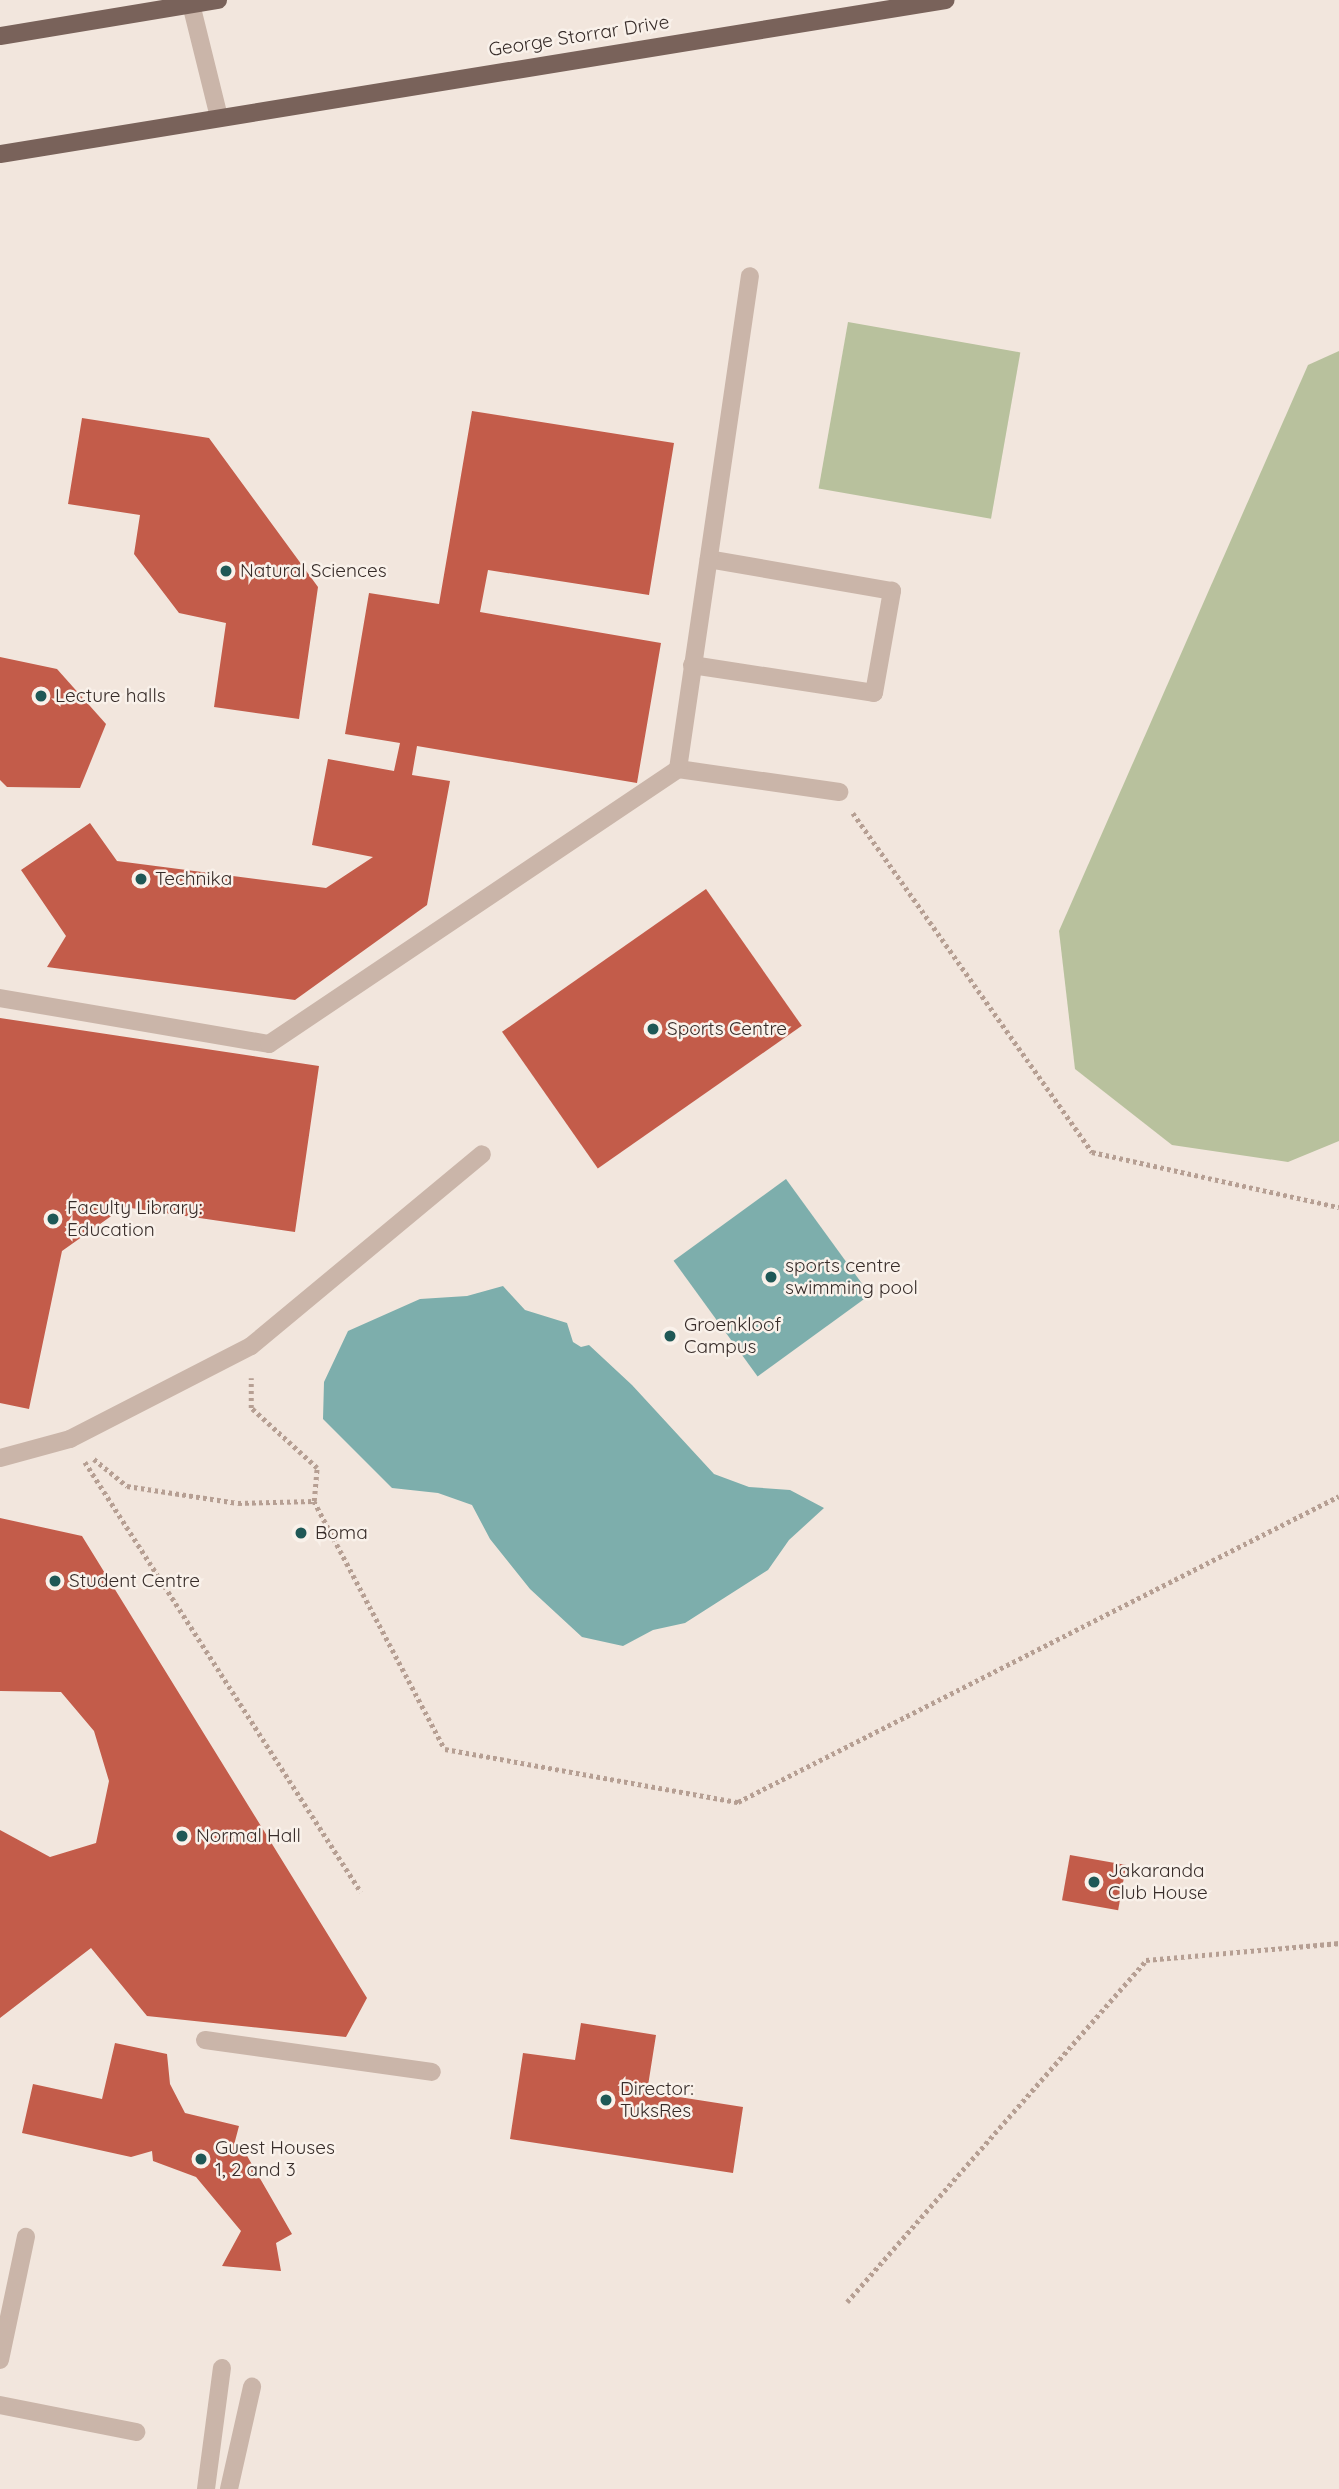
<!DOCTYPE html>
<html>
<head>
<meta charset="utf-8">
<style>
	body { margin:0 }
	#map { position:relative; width:1339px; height:2489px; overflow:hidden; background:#f2e6dd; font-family:Quicksand,sans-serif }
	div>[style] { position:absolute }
	.green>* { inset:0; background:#b8c19d; transform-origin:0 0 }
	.water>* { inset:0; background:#7daeac; transform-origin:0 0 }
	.building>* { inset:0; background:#c35c4a; transform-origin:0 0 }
	.path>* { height:4.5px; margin-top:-2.25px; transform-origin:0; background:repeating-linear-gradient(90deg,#b69f93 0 3.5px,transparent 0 7px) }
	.lane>* { height:18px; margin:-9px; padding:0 9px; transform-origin:9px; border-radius:9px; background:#cab5a9 }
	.street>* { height:18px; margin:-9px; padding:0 9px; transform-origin:9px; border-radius:9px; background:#cab5a9 }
	.primary>* { height:18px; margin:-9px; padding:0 9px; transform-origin:9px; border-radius:9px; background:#79625a }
	.dots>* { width:19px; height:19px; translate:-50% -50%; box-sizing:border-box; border:4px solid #f9f1ea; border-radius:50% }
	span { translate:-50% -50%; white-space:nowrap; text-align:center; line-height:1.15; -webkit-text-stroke:5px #f9f1ea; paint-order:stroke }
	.street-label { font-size:19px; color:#372c29 }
	.poi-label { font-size:19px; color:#372c29 }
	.left { translate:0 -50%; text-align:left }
</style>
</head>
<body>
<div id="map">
	<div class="green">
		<i style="left:848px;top:322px;width:175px;height:169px;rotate:10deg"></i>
		<i style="clip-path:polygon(1339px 351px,1339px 1141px,1288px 1162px,1172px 1145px,1075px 1069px,1059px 931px,1308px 365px)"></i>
	</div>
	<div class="water">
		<i style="left:786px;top:1179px;width:143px;height:139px;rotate:54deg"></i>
		<i style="clip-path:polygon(503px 1286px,525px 1310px,567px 1323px,573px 1342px,581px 1347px,589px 1345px,632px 1385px,714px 1474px,749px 1487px,790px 1490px,824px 1508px,789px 1540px,768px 1570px,685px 1623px,653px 1630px,623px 1646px,582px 1637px,530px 1589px,490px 1539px,472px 1505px,438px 1493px,392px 1488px,323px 1419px,324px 1382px,348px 1331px,420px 1299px,467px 1296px)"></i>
	</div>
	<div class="building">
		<i style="clip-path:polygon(472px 411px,674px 443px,649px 595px,488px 570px,480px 612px,661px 643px,637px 783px,417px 746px,412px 775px,450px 781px,427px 905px,295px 1000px,47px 967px,66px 936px,21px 870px,90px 823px,117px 861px,326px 888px,373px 857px,312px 845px,328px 759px,394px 771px,400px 743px,345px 734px,369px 593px,439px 604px)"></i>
		<i style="clip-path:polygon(82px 418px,209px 438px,318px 587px,299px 719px,214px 707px,226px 623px,179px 613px,134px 554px,140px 515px,68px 504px)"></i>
		<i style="clip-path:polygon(0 657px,57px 669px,106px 724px,80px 788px,7px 787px,0 780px)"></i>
		<i style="left:706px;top:889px;width:167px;height:249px;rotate:55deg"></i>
		<i style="clip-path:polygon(0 1018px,319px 1066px,295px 1232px,124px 1207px,62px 1251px,29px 1409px,0 1403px)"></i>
		<i style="clip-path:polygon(0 1518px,82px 1536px,367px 1998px,346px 2037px,147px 2016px,91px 1948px,0 2018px,0 1830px,50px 1857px,96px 1843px,109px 1781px,94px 1731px,61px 1692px,0 1691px)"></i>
		<i style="left:1070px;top:1855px;width:57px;height:46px;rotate:10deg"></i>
		<i style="clip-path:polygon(581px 2023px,656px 2035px,647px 2092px,743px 2107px,733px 2173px,510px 2139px,523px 2053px,575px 2060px)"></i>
		<i style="clip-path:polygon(115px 2043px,167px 2054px,170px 2084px,185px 2113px,239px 2126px,234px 2145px,246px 2154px,292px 2234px,276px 2243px,281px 2271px,222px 2266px,241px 2231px,196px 2177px,153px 2161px,152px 2151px,131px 2157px,22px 2133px,33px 2084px,102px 2099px)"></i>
	</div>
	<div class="path">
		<i style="left:853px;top:813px;width:415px;rotate:54.8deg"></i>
		<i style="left:1092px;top:1152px;width:253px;rotate:12.6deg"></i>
		<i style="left:94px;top:1459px;width:43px;rotate:39.3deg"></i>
		<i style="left:127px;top:1486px;width:112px;rotate:8.7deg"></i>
		<i style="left:238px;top:1503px;width:76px;rotate:-1.5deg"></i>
		<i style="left:314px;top:1501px;width:33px;rotate:-85deg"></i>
		<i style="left:317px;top:1468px;width:89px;rotate:-137.7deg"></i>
		<i style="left:251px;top:1408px;width:30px;rotate:-90deg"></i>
		<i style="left:85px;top:1462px;width:511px;rotate:57.31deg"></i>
		<i style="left:314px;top:1501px;width:280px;rotate:62.2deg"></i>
		<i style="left:445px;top:1749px;width:298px;rotate:10.3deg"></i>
		<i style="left:738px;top:1802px;width:674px;rotate:-26.98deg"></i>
		<i style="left:847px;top:2302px;width:454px;rotate:-48.8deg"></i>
		<i style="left:1146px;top:1960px;width:194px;rotate:-5deg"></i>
	</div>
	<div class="lane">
		<i style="left:692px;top:665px;width:184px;rotate:8.7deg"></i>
		<i style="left:874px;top:693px;width:104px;rotate:-80deg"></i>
		<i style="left:892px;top:591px;width:186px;rotate:-170.1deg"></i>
		<i style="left:678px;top:769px;width:163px;rotate:8.1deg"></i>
		<i style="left:0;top:998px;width:273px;rotate:9.7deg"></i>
		<i style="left:269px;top:1044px;width:493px;rotate:-33.9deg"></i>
		<i style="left:678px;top:769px;width:498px;rotate:-81.7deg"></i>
		<i style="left:205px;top:2040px;width:229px;rotate:8deg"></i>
		<i style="left:0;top:2360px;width:126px;rotate:-78.1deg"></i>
		<i style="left:0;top:2405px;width:139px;rotate:11.2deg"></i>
		<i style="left:206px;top:2489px;width:122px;rotate:-82.5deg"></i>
	</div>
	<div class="street">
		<i style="left:190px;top:0;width:121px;rotate:76.1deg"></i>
		<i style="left:0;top:1458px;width:73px;rotate:-15.2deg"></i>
		<i style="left:70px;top:1439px;width:203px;rotate:-27.2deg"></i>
		<i style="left:251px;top:1346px;width:300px;rotate:-39.7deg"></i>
		<i style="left:229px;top:2489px;width:105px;rotate:-77.3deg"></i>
	</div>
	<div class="primary">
		<i style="left:0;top:36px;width:221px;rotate:-9.4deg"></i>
		<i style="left:0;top:154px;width:958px;rotate:-9.25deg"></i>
	</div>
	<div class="dots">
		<i style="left:226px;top:571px;background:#1f5856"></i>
		<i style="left:41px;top:696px;background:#1f5856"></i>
		<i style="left:141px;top:879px;background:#1f5856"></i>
		<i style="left:653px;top:1029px;background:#1f5856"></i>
		<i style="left:53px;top:1219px;background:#1f5856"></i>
		<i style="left:771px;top:1277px;background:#1f5856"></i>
		<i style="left:670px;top:1336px;background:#1f5856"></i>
		<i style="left:301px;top:1533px;background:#1f5856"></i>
		<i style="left:55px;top:1581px;background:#1f5856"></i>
		<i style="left:182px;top:1836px;background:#1f5856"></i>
		<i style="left:1094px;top:1882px;background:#1f5856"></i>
		<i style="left:606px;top:2100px;background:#1f5856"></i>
		<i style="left:201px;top:2159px;background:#1f5856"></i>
	</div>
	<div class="street-label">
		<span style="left:579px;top:36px;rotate:-9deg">George Storrar Drive</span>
	</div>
	<div class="poi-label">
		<span class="left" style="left:240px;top:571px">Natural Sciences</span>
		<span class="left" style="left:55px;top:696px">Lecture halls</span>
		<span class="left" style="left:155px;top:879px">Technika</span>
		<span class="left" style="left:667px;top:1029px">Sports Centre</span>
		<span class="left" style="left:67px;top:1219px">Faculty Library:<br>Education</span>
		<span class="left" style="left:785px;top:1277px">sports centre<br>swimming pool</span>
		<span class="left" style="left:684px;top:1336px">Groenkloof<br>Campus</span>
		<span class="left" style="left:315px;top:1533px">Boma</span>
		<span class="left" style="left:69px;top:1581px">Student Centre</span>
		<span class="left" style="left:196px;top:1836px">Normal Hall</span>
		<span class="left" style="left:1108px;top:1882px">Jakaranda<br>Club House</span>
		<span class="left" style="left:620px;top:2100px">Director:<br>TuksRes</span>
		<span class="left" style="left:215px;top:2159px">Guest Houses<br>1, 2 and 3</span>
	</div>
</div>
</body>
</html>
